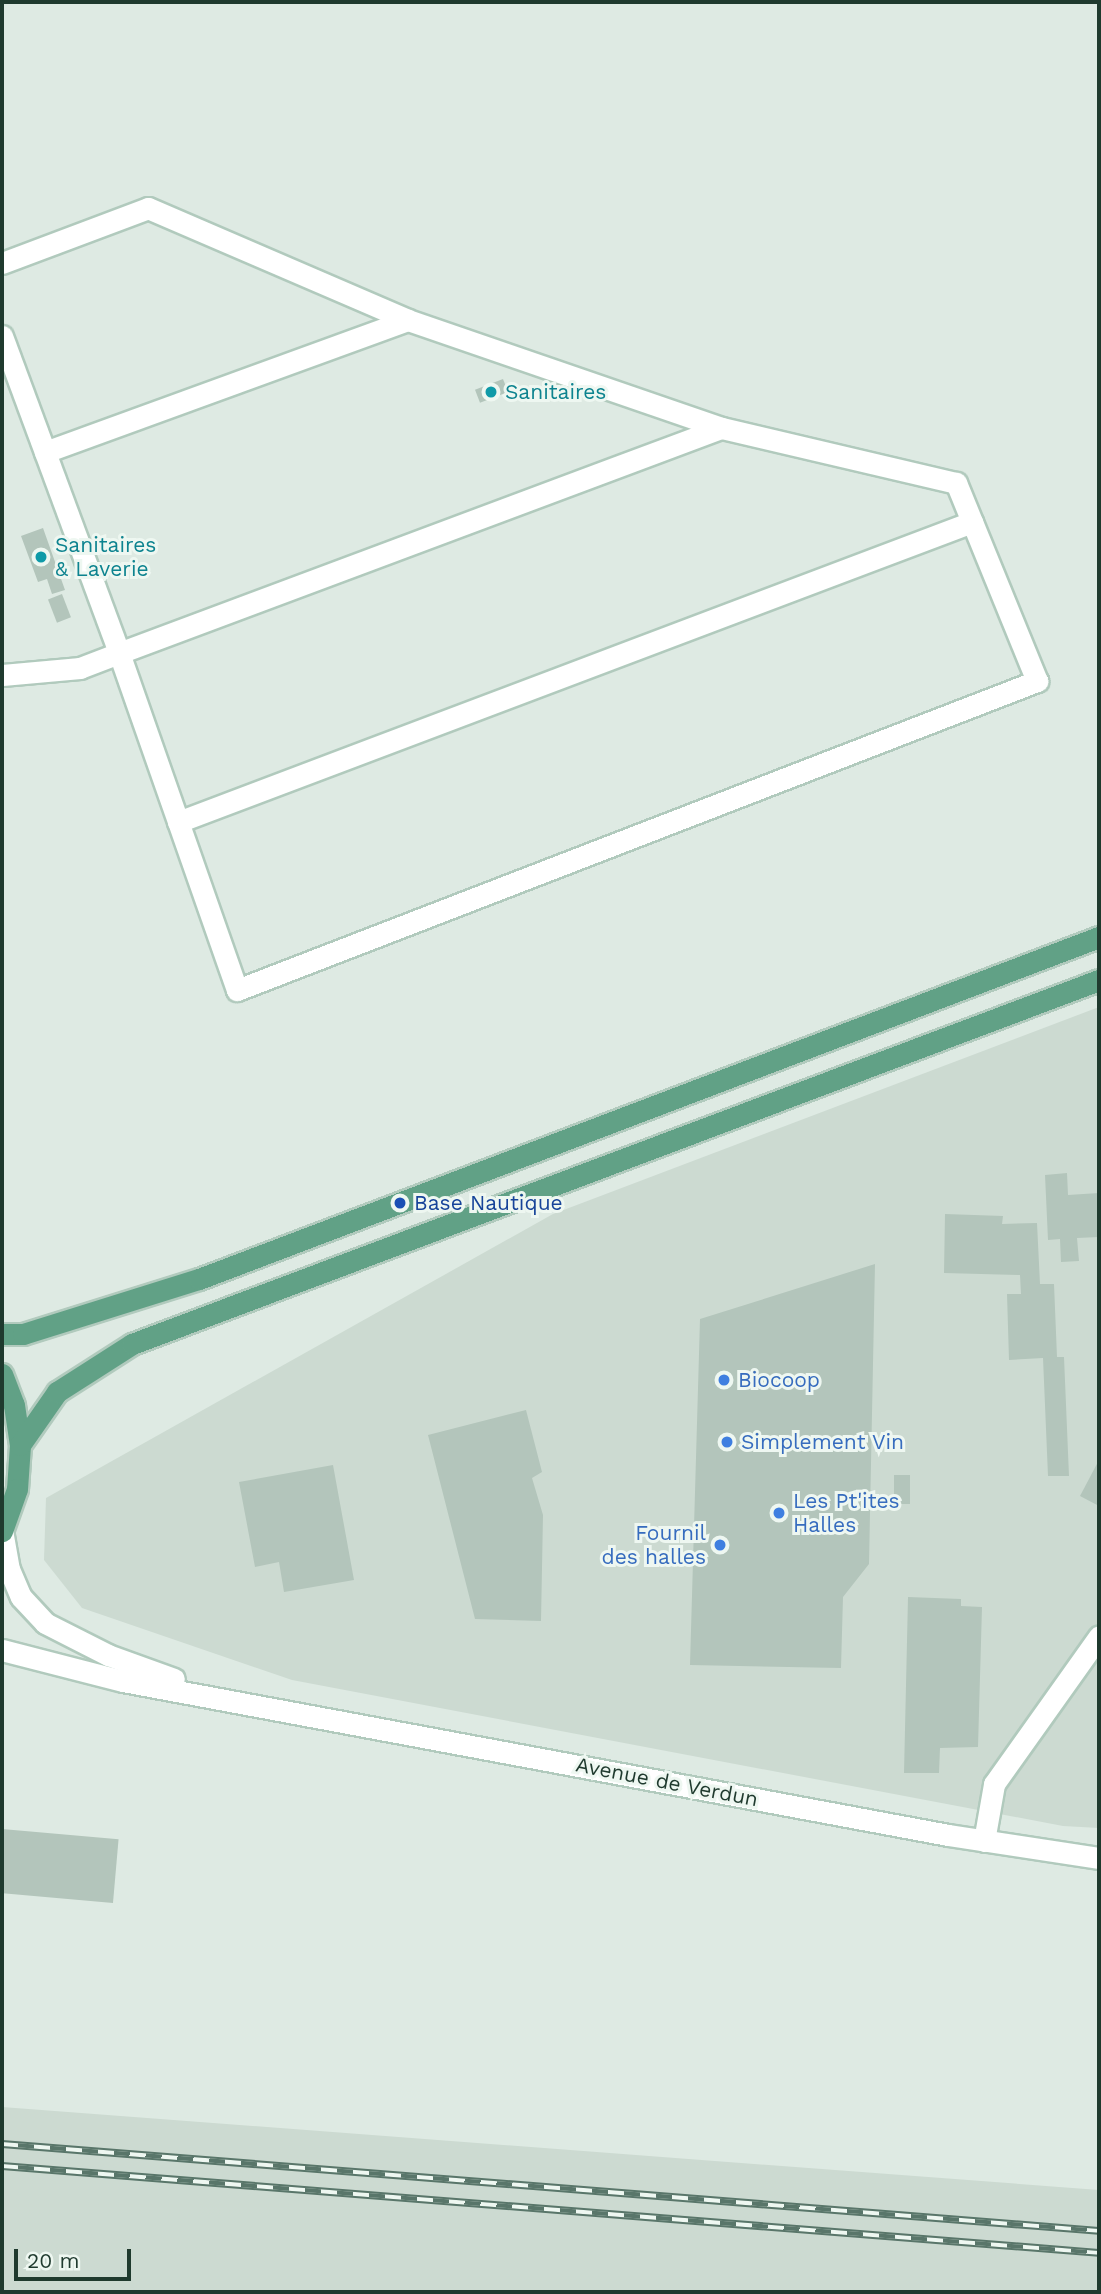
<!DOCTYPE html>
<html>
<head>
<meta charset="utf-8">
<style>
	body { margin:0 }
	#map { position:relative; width:1101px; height:2294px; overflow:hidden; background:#deeae3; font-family:"Work Sans",sans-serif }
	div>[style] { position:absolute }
	.built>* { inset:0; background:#ccdad1 }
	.building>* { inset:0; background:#b3c5bb; transform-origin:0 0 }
	.roads { filter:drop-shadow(2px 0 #b1cabd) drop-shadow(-2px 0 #b1cabd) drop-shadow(0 2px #b1cabd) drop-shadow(0 -2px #b1cabd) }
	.service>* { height:21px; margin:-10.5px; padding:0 10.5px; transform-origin:10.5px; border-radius:10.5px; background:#fff }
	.minor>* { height:21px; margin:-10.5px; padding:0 10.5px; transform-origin:10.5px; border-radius:10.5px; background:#fff }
	.secondary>* { height:21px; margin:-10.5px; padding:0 10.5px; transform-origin:10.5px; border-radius:10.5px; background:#fff }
	.primary>* { height:21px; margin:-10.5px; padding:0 10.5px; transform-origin:10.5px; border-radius:10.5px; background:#61a186 }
	.rail>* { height:8px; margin-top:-4px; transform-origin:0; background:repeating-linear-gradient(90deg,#eef7f1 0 16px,#59766a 0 32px); box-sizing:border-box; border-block:2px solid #59766a }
	.dots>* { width:19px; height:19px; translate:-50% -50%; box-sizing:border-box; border:4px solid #eef7f1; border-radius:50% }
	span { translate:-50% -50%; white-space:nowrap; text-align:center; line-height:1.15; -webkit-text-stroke:6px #eef7f1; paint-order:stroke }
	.culture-label { font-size:21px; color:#0d838f }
	.left { translate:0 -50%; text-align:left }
	.transit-label { font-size:21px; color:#164399 }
	.shop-label { font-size:21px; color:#366cbe }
	.right { translate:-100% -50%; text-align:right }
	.street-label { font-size:21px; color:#1f3a2e }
	.frame { position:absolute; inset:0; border:4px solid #1f3a2e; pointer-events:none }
	.scale { position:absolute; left:14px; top:2249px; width:117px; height:32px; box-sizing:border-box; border:4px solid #1f3a2e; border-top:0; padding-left:9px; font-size:21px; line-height:24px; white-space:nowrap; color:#1f3a2e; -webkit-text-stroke:5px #eef7f1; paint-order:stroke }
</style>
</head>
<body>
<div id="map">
	<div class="built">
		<i style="clip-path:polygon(1099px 1007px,1099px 1828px,1063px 1826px,292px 1680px,82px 1608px,44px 1560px,46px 1498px,553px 1214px)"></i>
		<i style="clip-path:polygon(2px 2107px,1099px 2190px,1099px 2292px,2px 2292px)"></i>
	</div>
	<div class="building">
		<i style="left:503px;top:379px;width:14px;height:30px;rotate:69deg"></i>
		<i style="clip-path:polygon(43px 528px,65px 590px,52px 594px,47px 579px,38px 582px,21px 536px)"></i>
		<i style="left:62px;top:594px;width:25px;height:15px;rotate:69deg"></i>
		<i style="clip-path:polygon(1067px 1173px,1068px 1195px,1099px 1193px,1099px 1237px,1077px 1238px,1079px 1261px,1061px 1262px,1060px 1239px,1048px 1240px,1045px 1175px)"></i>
		<i style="clip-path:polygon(945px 1214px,1003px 1216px,1002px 1224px,1037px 1223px,1040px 1284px,1054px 1284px,1057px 1357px,1064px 1357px,1069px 1476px,1048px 1476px,1043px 1358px,1009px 1360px,1007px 1294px,1021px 1294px,1020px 1275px,944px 1273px)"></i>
		<i style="clip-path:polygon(875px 1264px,869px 1564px,843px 1597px,841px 1668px,690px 1665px,700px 1319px)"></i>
		<i style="clip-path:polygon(526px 1410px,542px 1472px,532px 1478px,543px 1515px,541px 1621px,475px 1619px,428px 1435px)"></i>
		<i style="clip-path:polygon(1099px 1460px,1099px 1506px,1080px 1496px)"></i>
		<i style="clip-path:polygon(333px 1465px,354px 1580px,284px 1592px,279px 1562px,255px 1567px,239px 1482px)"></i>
		<i style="left:894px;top:1475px;width:16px;height:29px"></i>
		<i style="clip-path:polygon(908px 1597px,961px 1599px,961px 1606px,982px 1607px,978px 1747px,940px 1748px,939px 1773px,904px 1773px)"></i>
		<i style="left:2px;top:1829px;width:117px;height:64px;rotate:5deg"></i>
	</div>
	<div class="roads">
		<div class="service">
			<i style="left:2px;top:263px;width:156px;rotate:-20.6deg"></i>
			<i style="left:148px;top:208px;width:283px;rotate:23.3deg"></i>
			<i style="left:408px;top:320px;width:331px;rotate:19deg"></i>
			<i style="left:2px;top:336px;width:338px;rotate:69.7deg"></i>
			<i style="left:119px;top:653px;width:357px;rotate:70.7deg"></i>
			<i style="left:237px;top:990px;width:858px;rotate:-21.12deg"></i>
			<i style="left:1037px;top:681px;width:214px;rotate:-112.2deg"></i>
			<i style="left:956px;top:483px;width:241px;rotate:-166.8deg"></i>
			<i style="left:721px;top:428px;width:643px;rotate:159.51deg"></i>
			<i style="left:119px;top:653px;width:42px;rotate:159deg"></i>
			<i style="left:80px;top:668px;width:78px;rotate:174.9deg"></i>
			<i style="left:45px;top:452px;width:386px;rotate:-20deg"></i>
			<i style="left:178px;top:822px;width:849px;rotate:-20.7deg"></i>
		</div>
		<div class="minor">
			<i style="left:984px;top:1841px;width:58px;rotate:-80deg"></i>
			<i style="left:994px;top:1784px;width:181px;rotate:-54.6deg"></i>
		</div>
		<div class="secondary">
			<i style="left:2px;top:1530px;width:40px;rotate:80deg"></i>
			<i style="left:9px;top:1569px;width:30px;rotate:67deg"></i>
			<i style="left:21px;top:1597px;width:35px;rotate:47deg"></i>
			<i style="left:45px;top:1623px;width:71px;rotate:26.9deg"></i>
			<i style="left:108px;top:1655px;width:70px;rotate:20deg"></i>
			<i style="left:2px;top:1650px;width:125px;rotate:14.4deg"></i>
			<i style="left:123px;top:1681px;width:839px;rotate:10.57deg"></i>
			<i style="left:948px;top:1835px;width:153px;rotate:8.7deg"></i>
		</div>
		<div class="primary">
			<i style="left:2px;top:1334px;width:21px"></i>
			<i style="left:23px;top:1334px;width:184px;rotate:-17.4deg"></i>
			<i style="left:199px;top:1279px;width:963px;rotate:-20.81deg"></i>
			<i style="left:2px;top:1374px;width:33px;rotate:69deg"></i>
			<i style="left:14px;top:1405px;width:40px;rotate:81.5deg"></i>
			<i style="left:20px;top:1445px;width:44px;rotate:93.9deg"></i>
			<i style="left:17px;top:1489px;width:45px;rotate:109.7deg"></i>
			<i style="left:20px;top:1445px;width:65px;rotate:-55.1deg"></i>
			<i style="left:57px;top:1392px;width:89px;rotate:-32.6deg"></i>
			<i style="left:132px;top:1344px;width:1033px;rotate:-20.63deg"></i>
		</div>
	</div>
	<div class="rail">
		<i style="left:2px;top:2144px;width:1100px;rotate:4.53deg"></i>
		<i style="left:2px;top:2166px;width:1100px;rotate:4.53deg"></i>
	</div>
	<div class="dots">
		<i style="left:491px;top:392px;background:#0f9aa8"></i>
		<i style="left:41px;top:557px;background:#0f9aa8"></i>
		<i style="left:400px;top:1203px;background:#1a4fb4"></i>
		<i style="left:724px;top:1380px;background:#3f7fe0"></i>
		<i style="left:727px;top:1442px;background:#3f7fe0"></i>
		<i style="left:779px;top:1513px;background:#3f7fe0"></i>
		<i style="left:720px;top:1545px;background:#3f7fe0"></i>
	</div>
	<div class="culture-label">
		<span class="left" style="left:505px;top:392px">Sanitaires</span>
		<span class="left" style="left:55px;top:557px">Sanitaires<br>&amp; Laverie</span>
	</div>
	<div class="transit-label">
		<span class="left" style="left:414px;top:1203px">Base Nautique</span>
	</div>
	<div class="shop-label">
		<span class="left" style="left:738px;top:1380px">Biocoop</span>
		<span class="left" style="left:741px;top:1442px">Simplement Vin</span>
		<span class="left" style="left:793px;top:1513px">Les Pt'ites<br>Halles</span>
		<span class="right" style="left:706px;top:1545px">Fournil<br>des halles</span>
	</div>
	<div class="street-label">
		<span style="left:667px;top:1782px;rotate:11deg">Avenue de Verdun</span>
	</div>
	<div class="frame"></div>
	<div class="scale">20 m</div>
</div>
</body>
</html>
